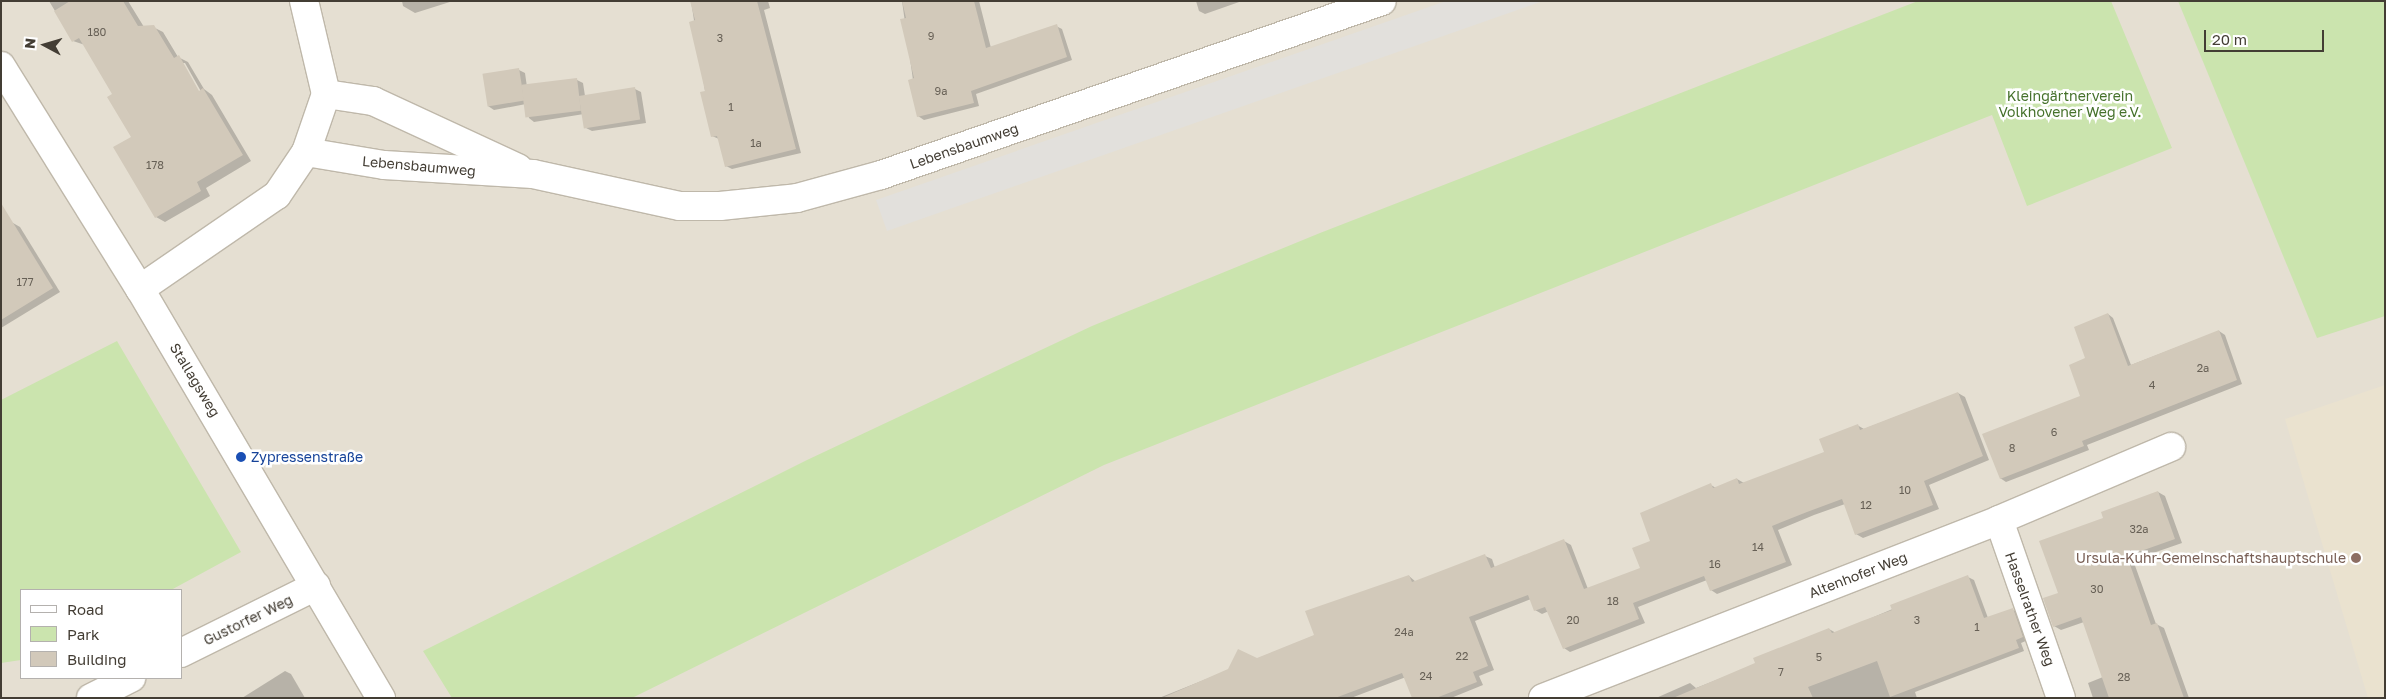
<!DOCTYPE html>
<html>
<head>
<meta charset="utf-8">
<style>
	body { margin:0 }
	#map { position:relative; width:2386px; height:699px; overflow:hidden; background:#f1ede4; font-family:"Golos Text",sans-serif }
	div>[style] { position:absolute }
	.residential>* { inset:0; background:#e5dfd2 }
	.education>* { inset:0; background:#eae2cf }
	.green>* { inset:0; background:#cbe4ae }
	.parking>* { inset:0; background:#e2e0dc }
	.shadow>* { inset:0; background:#0003 }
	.building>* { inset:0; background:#d2c9ba; transform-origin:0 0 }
	.roads { filter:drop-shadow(1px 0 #bfb8aa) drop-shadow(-1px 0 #bfb8aa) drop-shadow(0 1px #bfb8aa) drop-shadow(0 -1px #bfb8aa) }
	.street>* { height:28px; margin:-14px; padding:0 14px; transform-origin:14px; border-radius:14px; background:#fff }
	.dots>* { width:14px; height:14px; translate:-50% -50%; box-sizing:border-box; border:2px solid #fff; border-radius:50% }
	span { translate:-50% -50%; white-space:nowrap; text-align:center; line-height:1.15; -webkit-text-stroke:5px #fff; paint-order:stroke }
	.number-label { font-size:11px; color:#676056 }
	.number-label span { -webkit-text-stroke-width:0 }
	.park-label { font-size:14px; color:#45712b }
	.street-label { font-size:14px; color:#433d34 }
	.transit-label { font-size:14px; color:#164399 }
	.left { translate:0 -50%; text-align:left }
	.education-label { font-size:14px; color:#785e54 }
	.right { translate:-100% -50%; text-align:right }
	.frame { position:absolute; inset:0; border:2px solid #433d34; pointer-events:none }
	.legend { position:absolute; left:20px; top:589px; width:162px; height:90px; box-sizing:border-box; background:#fff; border:1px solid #b4b1ae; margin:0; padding:6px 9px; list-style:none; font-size:15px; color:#433d34 }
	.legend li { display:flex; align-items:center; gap:10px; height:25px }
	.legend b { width:25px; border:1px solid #b4b1ae }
	.north { position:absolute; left:20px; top:20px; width:50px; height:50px; -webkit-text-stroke:4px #fff; paint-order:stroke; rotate:276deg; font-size:14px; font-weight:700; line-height:20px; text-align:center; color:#433d34 }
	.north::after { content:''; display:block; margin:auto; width:18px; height:22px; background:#433d34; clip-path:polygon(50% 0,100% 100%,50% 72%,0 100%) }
	.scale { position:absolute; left:2204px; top:30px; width:120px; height:22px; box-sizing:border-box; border:2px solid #433d34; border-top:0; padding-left:6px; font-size:15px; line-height:18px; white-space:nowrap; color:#433d34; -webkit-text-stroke:4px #fff; paint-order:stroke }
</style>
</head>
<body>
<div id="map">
	<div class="residential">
		<i style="clip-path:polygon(evenodd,1px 1px,2385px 1px,2385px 698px,1px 698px,1px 1px,21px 590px,181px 590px,181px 678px,21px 678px,21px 590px)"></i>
	</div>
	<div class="education">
		<i style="clip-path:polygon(2385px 385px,2385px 698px,2368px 698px,2285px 419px)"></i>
	</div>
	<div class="green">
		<i style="clip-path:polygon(1918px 1px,2111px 1px,2172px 148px,2027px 206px,1992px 115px,1104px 465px,632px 698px,452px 698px,423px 651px,807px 460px,1092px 326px,1320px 233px)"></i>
		<i style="clip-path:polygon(2178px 1px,2385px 1px,2385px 316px,2317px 338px)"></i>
		<i style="clip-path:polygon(117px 341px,241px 552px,171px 590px,21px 590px,21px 660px,1px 663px,1px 400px)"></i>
	</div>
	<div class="parking">
		<i style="clip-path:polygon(1446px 1px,1543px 1px,887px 231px,876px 200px)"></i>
	</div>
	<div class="shadow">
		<i style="clip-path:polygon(evenodd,49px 1px,128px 1px,144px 27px,153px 27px,163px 32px,178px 57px,188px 62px,204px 89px,212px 95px,251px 161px,206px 188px,210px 196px,165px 222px,156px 217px,133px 137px,113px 94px,85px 45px,73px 41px,49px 1px,182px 63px,185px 63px,203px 95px,201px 97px,182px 63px)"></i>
		<i style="clip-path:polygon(402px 1px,453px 1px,415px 13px,403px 6px)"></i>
		<i style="clip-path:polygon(691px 1px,768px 1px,770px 8px,764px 10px,801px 153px,732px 169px,726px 166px,719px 139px,712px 136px)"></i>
		<i style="clip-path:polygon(902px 1px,979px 1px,991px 48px,1056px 26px,1062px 29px,1072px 60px,976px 94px,979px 106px,924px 120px,918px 116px)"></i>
		<i style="clip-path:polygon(1196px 1px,1242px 1px,1205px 14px,1199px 11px)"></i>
		<i style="clip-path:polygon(519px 70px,525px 73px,527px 87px,577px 80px,583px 83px,585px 96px,635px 89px,641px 92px,646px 123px,592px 131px,586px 128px,584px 114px,534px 122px,529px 118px,526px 104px,494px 110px,488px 106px)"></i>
		<i style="clip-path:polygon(13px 223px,20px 227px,60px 292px,1px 328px,1px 230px)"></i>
		<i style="clip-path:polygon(2108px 314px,2113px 318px,2131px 365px,2219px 331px,2225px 335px,2242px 384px,2087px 445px,2089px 450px,2006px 482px,2000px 478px,2082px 397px,2087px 359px)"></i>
		<i style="clip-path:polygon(1958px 393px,1965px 397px,1989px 460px,1929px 485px,1939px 509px,1863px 538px,1856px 534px,1845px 504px,1814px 515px,1778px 530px,1792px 565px,1717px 594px,1711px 590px,1707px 580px,1638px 607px,1645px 623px,1570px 652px,1564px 648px,1549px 611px,1542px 614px,1535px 610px,1531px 599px,1475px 621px,1494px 670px,1479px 676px,1483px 685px,1451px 698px,1414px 698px,1406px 677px,1351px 698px,1159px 698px,1316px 635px,1409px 576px,1416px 582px,1485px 556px,1492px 559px,1495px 568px,1564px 541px,1571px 545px,1588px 589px,1641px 569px,1652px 542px,1711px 485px,1716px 488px,1737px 479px,1744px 483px,1826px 453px,1857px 425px,1864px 429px)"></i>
		<i style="clip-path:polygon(2158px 492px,2165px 496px,2182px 543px,2133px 560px,2156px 624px,2164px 628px,2189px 698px,2093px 698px,2088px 683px,2103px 677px,2084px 622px,2061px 630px,2054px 626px,2059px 594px,2104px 519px)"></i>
		<i style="clip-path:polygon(1968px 577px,1974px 580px,1988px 618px,2013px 610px,2019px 613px,2028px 640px,2021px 643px,2024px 651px,1915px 692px,1917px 698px,1656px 698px,1690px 683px,1696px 688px,1757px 664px,1829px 629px,1836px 633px)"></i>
		<i style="clip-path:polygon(285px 671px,291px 674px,305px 698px,242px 698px)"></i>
	</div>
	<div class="building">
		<i style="clip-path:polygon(70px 1px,123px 1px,138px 26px,154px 25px,174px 58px,179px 55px,199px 91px,203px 88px,243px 155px,197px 182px,201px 191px,155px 218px,113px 147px,131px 137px,107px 97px,112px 94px,79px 38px,72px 42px,54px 11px)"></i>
		<i style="clip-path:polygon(690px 1px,757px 1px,796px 149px,725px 167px,717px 136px,711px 137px,700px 92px,705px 91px,689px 22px,695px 20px)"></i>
		<i style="clip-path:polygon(902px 1px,974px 1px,986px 48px,1057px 24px,1067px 57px,971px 91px,974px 103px,917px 117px,908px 80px,914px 78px,900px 19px,906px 18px)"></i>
		<i style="left:519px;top:68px;width:33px;height:37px;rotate:81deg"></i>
		<i style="left:577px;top:78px;width:33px;height:56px;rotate:83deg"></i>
		<i style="left:635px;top:87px;width:33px;height:57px;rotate:81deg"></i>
		<i style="clip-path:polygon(1px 203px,53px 288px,1px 320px)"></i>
		<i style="clip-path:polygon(2108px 313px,2128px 366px,2219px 330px,2237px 380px,2082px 441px,2084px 446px,2000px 479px,1982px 434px,2080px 396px,2069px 365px,2085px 358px,2074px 327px)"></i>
		<i style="clip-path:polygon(1958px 392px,1983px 456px,1924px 481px,1933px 505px,1855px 535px,1842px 499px,1807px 512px,1772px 526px,1786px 562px,1710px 591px,1704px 576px,1633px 603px,1639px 619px,1563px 649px,1545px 607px,1534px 611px,1528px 595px,1469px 617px,1488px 666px,1473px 672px,1477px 682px,1436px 698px,1412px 698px,1402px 673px,1335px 698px,1162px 698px,1228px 669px,1238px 649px,1257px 658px,1314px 635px,1305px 611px,1409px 575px,1412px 582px,1485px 554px,1491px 568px,1564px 539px,1584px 589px,1640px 568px,1632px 548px,1650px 541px,1640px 513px,1711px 483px,1713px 488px,1737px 478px,1739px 484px,1824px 452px,1819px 439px,1858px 424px,1860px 430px)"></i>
		<i style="clip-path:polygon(2158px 491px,2175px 539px,2127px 556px,2151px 625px,2157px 623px,2184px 698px,2109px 698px,2081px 617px,2053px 627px,2043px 598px,2058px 593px,2039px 541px,2103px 518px,2101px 512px)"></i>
		<i style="clip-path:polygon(1968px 575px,1984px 618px,2013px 608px,2023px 637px,2016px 640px,2019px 648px,1890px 697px,1877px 661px,1808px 687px,1813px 698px,1673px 698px,1755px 663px,1753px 658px,1829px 628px,1832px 633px,1862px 621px,1892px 610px,1890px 605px)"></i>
	</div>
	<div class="roads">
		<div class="street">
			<i style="left:1px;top:66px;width:263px;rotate:58.1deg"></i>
			<i style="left:140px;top:289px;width:475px;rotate:59.5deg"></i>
			<i style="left:326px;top:94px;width:48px;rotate:8.5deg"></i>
			<i style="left:373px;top:101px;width:160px;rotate:24.8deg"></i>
			<i style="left:306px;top:152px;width:79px;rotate:9.5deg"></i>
			<i style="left:384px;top:165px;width:149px;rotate:3.5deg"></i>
			<i style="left:533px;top:174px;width:150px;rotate:12.3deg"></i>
			<i style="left:680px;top:206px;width:40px"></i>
			<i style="left:720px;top:206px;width:77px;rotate:-5.9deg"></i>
			<i style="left:797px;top:198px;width:87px;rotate:-15.3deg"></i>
			<i style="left:881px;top:175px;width:530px;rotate:-19.15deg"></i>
			<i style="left:140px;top:289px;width:166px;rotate:-34.5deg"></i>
			<i style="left:277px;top:195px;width:52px;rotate:-56deg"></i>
			<i style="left:306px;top:152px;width:61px;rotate:-71deg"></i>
			<i style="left:326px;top:94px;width:96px;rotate:-103.3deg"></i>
			<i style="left:1999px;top:520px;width:188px;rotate:70.8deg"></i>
			<i style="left:181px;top:653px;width:151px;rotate:-26.4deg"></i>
			<i style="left:91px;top:698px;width:45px;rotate:-26.6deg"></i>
			<i style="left:1543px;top:698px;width:490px;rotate:-21.3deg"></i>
			<i style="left:1999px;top:520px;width:187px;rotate:-23deg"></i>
		</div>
	</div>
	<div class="dots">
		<i style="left:241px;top:457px;background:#1a4fb4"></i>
		<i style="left:2356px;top:558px;background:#8d6e63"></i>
	</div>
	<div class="number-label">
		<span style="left:97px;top:32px">180</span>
		<span style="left:931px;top:36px">9</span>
		<span style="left:720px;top:38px">3</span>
		<span style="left:941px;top:91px">9a</span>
		<span style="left:731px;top:107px">1</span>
		<span style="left:756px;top:143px">1a</span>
		<span style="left:155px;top:165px">178</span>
		<span style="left:25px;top:282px">177</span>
		<span style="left:2203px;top:368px">2a</span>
		<span style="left:2152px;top:385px">4</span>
		<span style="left:2054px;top:432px">6</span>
		<span style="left:2012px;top:448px">8</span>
		<span style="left:1905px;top:490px">10</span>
		<span style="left:1866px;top:505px">12</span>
		<span style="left:2139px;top:529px">32a</span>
		<span style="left:1758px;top:547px">14</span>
		<span style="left:1715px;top:564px">16</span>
		<span style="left:2097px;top:589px">30</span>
		<span style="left:1613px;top:601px">18</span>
		<span style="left:1573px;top:620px">20</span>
		<span style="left:1917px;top:620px">3</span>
		<span style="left:1977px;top:627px">1</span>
		<span style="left:1404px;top:632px">24a</span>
		<span style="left:1462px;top:656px">22</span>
		<span style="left:1819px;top:657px">5</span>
		<span style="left:1781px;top:672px">7</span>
		<span style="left:1426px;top:676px">24</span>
		<span style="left:2124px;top:677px">28</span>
	</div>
	<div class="park-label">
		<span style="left:2070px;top:104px">Kleingärtnerverein<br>Volkhovener Weg e.V.</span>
	</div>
	<div class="street-label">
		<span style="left:964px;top:146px;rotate:-19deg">Lebensbaumweg</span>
		<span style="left:419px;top:166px;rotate:5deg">Lebensbaumweg</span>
		<span style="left:195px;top:380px;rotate:59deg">Stallagsweg</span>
		<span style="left:1858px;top:575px;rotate:-21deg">Altenhofer Weg</span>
		<span style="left:2030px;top:609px;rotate:70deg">Hasselrather Weg</span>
		<span style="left:248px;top:620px;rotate:-26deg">Gustorfer Weg</span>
	</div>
	<div class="transit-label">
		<span class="left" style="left:251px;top:457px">Zypressenstraße</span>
	</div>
	<div class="education-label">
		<span class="right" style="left:2346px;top:558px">Ursula-Kuhr-Gemeinschaftshauptschule</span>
	</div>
	<div class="frame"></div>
	<ul class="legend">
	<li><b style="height:6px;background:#fff"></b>Road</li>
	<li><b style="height:14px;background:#cbe4ae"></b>Park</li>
	<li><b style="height:14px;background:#d2c9ba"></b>Building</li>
	</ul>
	<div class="north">N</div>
	<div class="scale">20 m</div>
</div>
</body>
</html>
